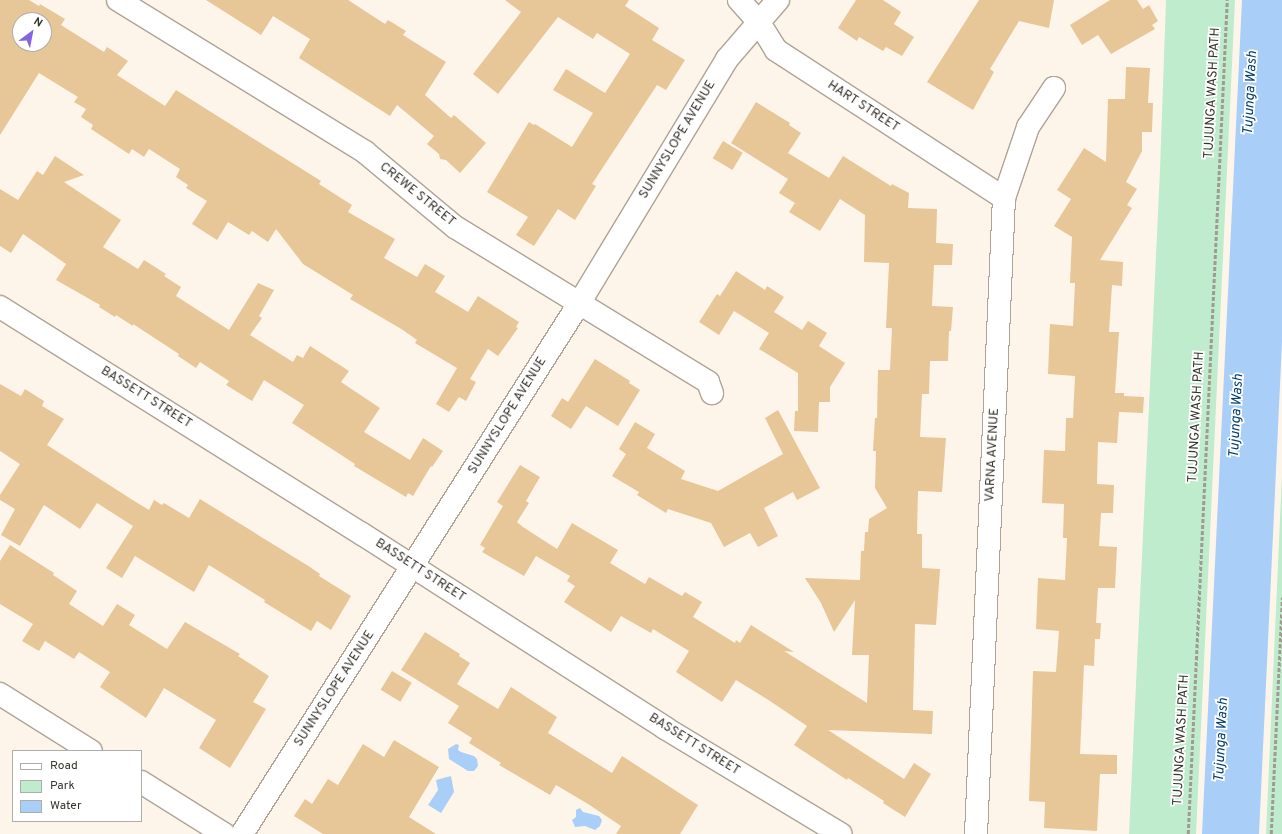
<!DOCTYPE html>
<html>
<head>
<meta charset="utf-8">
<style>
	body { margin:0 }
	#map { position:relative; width:1282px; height:834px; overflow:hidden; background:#fef5ea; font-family:Overpass,sans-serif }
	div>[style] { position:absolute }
	.green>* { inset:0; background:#bfeccc }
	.water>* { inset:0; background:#a9cff8 }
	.building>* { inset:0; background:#e7c698; transform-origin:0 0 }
	.path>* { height:2.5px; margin-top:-1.25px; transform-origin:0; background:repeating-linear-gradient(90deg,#a19a92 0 4px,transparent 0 6px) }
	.roads { filter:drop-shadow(1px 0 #aea396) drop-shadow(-1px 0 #aea396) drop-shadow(0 1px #aea396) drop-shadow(0 -1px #aea396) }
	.minor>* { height:22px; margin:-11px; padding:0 11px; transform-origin:11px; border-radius:11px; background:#fff }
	span { translate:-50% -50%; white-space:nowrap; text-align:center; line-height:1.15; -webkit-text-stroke:3.5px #fff; paint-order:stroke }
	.street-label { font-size:13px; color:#37332e }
	.water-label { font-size:14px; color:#023e6f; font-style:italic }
	.legend { position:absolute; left:12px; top:750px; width:130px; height:72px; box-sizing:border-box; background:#fff; border:1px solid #afadab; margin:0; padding:5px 7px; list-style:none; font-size:12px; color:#37332e }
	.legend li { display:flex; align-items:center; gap:8px; height:20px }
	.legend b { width:20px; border:1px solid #afadab }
	.north { position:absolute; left:12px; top:12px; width:40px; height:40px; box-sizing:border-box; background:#fff; border:1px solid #afadab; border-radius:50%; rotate:32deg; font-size:11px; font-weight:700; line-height:16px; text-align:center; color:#37332e }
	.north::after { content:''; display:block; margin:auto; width:14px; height:18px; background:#8464df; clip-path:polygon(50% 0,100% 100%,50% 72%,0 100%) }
</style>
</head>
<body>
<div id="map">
	<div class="green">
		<i style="clip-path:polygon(1166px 0,1235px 0,1196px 834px,1129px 834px,1160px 170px)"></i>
		<i style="clip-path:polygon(1282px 474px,1282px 834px,1266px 834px)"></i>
	</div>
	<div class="water">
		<i style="clip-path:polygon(1242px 0,1282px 0,1282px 342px,1259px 834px,1202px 834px)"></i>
		<i style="clip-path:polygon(456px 744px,459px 745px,458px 750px,461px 752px,474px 756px,477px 759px,478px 766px,474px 771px,468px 771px,449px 759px,448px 749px)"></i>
		<i style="clip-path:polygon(451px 776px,454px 792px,441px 813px,428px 805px,438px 790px,436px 780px)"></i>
		<i style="clip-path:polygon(580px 808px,583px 812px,599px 816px,602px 820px,600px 826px,595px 830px,585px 826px,575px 827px,572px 820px,576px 817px,576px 810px)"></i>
	</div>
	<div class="building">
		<i style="clip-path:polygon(evenodd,0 0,29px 0,39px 6px,40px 4px,65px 19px,61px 25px,104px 52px,107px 47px,128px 61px,117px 75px,165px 106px,176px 90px,321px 181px,319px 184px,352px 205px,348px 212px,395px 239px,384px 258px,417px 277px,425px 264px,445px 276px,435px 292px,468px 312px,478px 296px,519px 322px,516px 327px,518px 328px,498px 356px,488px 349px,470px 379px,476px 382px,466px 401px,459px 397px,449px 412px,436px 404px,457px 368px,415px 343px,417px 340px,403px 330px,350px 299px,353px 295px,303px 264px,276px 229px,268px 242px,252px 231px,249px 235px,228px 222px,217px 240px,192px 224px,207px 201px,186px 188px,188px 185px,176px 177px,180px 169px,149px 149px,144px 157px,132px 149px,129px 154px,91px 129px,93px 125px,81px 117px,86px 109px,74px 102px,78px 97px,39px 73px,0 135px,0 0,20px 20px,44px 20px,44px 44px,20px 44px,20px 20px)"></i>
		<i style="clip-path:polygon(206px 0,348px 0,385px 24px,388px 20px,406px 31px,403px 35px,446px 62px,425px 95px,451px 118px,454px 115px,486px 143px,460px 173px,446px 160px,440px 159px,439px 154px,427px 144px,434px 136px,397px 105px,390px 116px,299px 58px,310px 39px,273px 16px,261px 35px)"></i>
		<i style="clip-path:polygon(505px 0,629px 0,625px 6px,659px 28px,652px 40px,685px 60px,666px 90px,657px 85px,592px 184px,596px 186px,575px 220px,558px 209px,534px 246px,516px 235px,528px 217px,487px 192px,529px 122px,534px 125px,535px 124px,572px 147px,593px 113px,553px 90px,566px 69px,605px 93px,630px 54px,597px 33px,593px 39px,558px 17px,498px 94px,473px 74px,521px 12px)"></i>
		<i style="clip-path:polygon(856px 0,883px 0,901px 12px,894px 24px,914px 37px,902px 56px,886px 47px,883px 51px,859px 37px,857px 41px,838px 28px)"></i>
		<i style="clip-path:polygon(979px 0,1054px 0,1049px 28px,1019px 21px,990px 69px,994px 72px,973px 110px,927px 82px)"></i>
		<i style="clip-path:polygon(1110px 0,1137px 0,1143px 9px,1149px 5px,1158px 21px,1152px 25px,1155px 29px,1111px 54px,1098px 35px,1082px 45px,1070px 25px)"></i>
		<i style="clip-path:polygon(1126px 67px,1150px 68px,1148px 103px,1153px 103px,1152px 132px,1142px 132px,1142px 151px,1126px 182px,1137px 189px,1127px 205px,1132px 208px,1100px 260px,1123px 262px,1122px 286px,1112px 285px,1109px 332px,1119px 332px,1115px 393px,1124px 393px,1124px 396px,1144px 397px,1143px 413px,1119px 412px,1117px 443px,1098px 442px,1097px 484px,1114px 485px,1113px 513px,1101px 513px,1099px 546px,1117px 547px,1115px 588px,1098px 588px,1096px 623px,1101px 623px,1100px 639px,1095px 639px,1094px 666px,1084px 665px,1080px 754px,1117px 755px,1117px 774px,1100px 774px,1097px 831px,1044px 828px,1045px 802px,1029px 801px,1033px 671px,1056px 672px,1059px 631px,1036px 629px,1038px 578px,1065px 580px,1067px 538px,1063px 538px,1064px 504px,1042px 503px,1044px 450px,1065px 451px,1066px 418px,1073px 418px,1075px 376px,1048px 374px,1050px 324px,1073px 326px,1075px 283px,1070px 283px,1072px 237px,1054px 226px,1071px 199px,1057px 190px,1084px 148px,1106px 162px,1108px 99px,1125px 99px)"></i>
		<i style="clip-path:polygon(756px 102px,790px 123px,789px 125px,801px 133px,788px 153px,829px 178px,843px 156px,891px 186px,892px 184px,909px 193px,908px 208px,937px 209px,936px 243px,953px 244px,952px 265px,934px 265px,932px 306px,953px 307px,951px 331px,949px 331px,948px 361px,930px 361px,929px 394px,922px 394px,920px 437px,946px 438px,942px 492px,918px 491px,917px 534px,922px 534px,922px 568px,940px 569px,936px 625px,915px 624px,913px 710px,933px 711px,932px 734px,828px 730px,904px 779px,914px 763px,931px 774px,905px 817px,883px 803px,884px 801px,848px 778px,847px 780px,794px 745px,807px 726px,770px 701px,736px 680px,722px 702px,676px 672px,689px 651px,653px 629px,651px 633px,621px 616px,611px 632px,564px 602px,575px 586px,567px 581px,570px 576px,536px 556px,524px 576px,482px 552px,485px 548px,480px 545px,503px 506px,497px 502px,520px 465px,540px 477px,526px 501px,529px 503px,517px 522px,523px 527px,557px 549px,572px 523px,618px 550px,610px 563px,645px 584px,649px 577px,682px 596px,685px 592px,702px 602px,693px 617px,735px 643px,736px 640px,740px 643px,751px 625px,794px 652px,784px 651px,867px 703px,869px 655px,852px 655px,855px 600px,834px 632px,821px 603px,805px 578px,860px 580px,861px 551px,864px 551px,865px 532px,868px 532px,869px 519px,887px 508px,875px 488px,876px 451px,873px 451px,875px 418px,877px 418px,878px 370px,890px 370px,892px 328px,886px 328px,889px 263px,864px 262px,865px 215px,840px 199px,820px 231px,789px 212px,795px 203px,779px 193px,788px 179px,731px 143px)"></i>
		<i style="left:723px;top:141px;width:23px;height:20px;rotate:31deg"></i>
		<i style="clip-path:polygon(55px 156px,84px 175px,64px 182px,121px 220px,103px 247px,138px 269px,144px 260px,166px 274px,164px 276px,181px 287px,176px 296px,229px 330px,258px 283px,274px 290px,259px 316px,262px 318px,250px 335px,293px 362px,297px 355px,303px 358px,310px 346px,349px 371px,341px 382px,380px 408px,364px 432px,410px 460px,423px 438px,443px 451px,432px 467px,431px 466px,413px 496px,408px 493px,406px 497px,354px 466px,355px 464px,292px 423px,304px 405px,264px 380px,252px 401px,226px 385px,229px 381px,200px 362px,196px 368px,178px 356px,179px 354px,133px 324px,133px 326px,116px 315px,115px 317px,99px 307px,100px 305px,56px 280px,66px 264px,23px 234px,11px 253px,0 246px,0 189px,18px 200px,37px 171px,43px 175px)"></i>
		<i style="clip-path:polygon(736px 271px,765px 290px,767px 286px,784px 297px,774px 312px,802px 330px,808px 321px,827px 333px,819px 346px,845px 363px,830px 387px,830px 402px,819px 402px,818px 432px,794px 431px,795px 411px,798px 411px,798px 373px,759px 349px,769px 333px,734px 311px,719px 335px,699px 322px,717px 294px,720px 296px)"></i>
		<i style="clip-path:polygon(595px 359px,630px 381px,629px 383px,640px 390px,618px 426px,586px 406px,571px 429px,551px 416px,562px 398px,568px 402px)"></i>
		<i style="clip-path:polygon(0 384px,21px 396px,25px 389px,44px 401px,42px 406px,64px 419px,47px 445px,131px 499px,149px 510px,154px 500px,162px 505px,164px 503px,189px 518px,200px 499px,310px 567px,320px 574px,319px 576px,351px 596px,331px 630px,317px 621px,311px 631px,264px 602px,265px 600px,209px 565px,194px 592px,135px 556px,122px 578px,106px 568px,133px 526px,97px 503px,80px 529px,44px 505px,20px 546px,1px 535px,15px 509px,0 500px,0 495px,20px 464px,0 451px)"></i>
		<i style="clip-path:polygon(778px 410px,820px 488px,797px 500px,793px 492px,764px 508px,778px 536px,758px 547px,750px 533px,724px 547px,711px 523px,668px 509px,666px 513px,637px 495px,639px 492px,612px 476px,626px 454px,619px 449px,635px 422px,655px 434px,647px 448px,685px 471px,681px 479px,718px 491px,783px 454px,765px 418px)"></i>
		<i style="clip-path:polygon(10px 545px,54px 573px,53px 575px,77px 591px,69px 604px,103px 626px,117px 604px,135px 615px,129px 625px,167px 649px,185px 622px,240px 654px,238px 656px,269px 676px,253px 702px,266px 709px,230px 768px,199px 748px,216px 720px,164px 688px,146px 718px,100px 687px,110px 672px,79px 652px,74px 659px,45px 641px,39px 651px,22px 641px,33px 624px,0 604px,0 561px)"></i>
		<i style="clip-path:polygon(425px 632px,460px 654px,459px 656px,470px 663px,457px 684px,498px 709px,511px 687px,557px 717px,548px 733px,612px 773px,622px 756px,698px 805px,680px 834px,616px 834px,621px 826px,588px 804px,556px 785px,550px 795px,499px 765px,501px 763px,469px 743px,472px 738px,448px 723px,459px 706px,401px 670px)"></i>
		<i style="left:392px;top:671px;width:23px;height:22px;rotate:31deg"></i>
		<i style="clip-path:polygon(394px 740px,439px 767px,409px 817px,436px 834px,323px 834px,294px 816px,305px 799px,312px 804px,328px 779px,338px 785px,363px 744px,384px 757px)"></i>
	</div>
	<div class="path">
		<i style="left:1188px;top:834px;width:835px;rotate:-87.32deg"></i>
		<i style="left:1271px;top:834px;width:237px;rotate:-87.3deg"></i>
	</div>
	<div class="roads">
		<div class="minor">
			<i style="left:118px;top:0;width:290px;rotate:31.6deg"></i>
			<i style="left:365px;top:152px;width:117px;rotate:39.8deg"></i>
			<i style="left:455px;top:227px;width:297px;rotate:31.5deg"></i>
			<i style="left:708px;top:382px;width:12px;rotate:70deg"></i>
			<i style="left:739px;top:0;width:28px;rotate:48deg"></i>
			<i style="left:758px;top:21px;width:34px;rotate:58deg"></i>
			<i style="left:776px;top:50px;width:272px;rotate:33deg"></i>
			<i style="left:0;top:307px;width:427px;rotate:32.1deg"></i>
			<i style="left:362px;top:534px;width:360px;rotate:32.6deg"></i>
			<i style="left:665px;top:728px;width:205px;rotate:31.1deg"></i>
			<i style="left:0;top:694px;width:107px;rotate:32.1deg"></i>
			<i style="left:141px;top:782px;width:98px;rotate:32.1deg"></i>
			<i style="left:242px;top:834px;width:630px;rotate:-57.57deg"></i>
			<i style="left:580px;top:302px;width:284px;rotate:-58.8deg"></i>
			<i style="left:727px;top:59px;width:78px;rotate:-49.2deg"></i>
			<i style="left:976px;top:834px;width:637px;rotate:-87.48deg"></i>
			<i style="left:1004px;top:198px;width:75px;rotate:-71.3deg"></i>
			<i style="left:1028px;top:127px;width:47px;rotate:-56.3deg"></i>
		</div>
	</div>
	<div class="street-label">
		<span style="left:1213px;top:93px;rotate:-87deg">TUJUNGA WASH PATH</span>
		<span style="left:863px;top:107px;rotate:33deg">HART STREET</span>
		<span style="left:678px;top:140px;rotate:-59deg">SUNNYSLOPE AVENUE</span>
		<span style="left:417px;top:195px;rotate:39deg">CREWE STREET</span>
		<span style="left:146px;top:398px;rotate:32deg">BASSETT STREET</span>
		<span style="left:508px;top:416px;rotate:-58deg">SUNNYSLOPE AVENUE</span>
		<span style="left:1197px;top:417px;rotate:-87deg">TUJUNGA WASH PATH</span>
		<span style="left:993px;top:455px;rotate:-87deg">VARNA AVENUE</span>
		<span style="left:420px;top:571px;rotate:33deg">BASSETT STREET</span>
		<span style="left:335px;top:689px;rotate:-57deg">SUNNYSLOPE AVENUE</span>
		<span style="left:1182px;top:740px;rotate:-87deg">TUJUNGA WASH PATH</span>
		<span style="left:694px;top:745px;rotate:32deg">BASSETT STREET</span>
	</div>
	<div class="water-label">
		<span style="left:1251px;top:93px;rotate:-87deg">Tujunga Wash</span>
		<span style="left:1237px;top:416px;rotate:-87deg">Tujunga Wash</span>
		<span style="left:1222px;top:740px;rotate:-87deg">Tujunga Wash</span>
	</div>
	<ul class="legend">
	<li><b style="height:5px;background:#fff"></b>Road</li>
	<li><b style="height:11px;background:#bfeccc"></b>Park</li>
	<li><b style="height:11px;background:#a9cff8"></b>Water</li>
	</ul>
	<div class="north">N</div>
</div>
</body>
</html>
